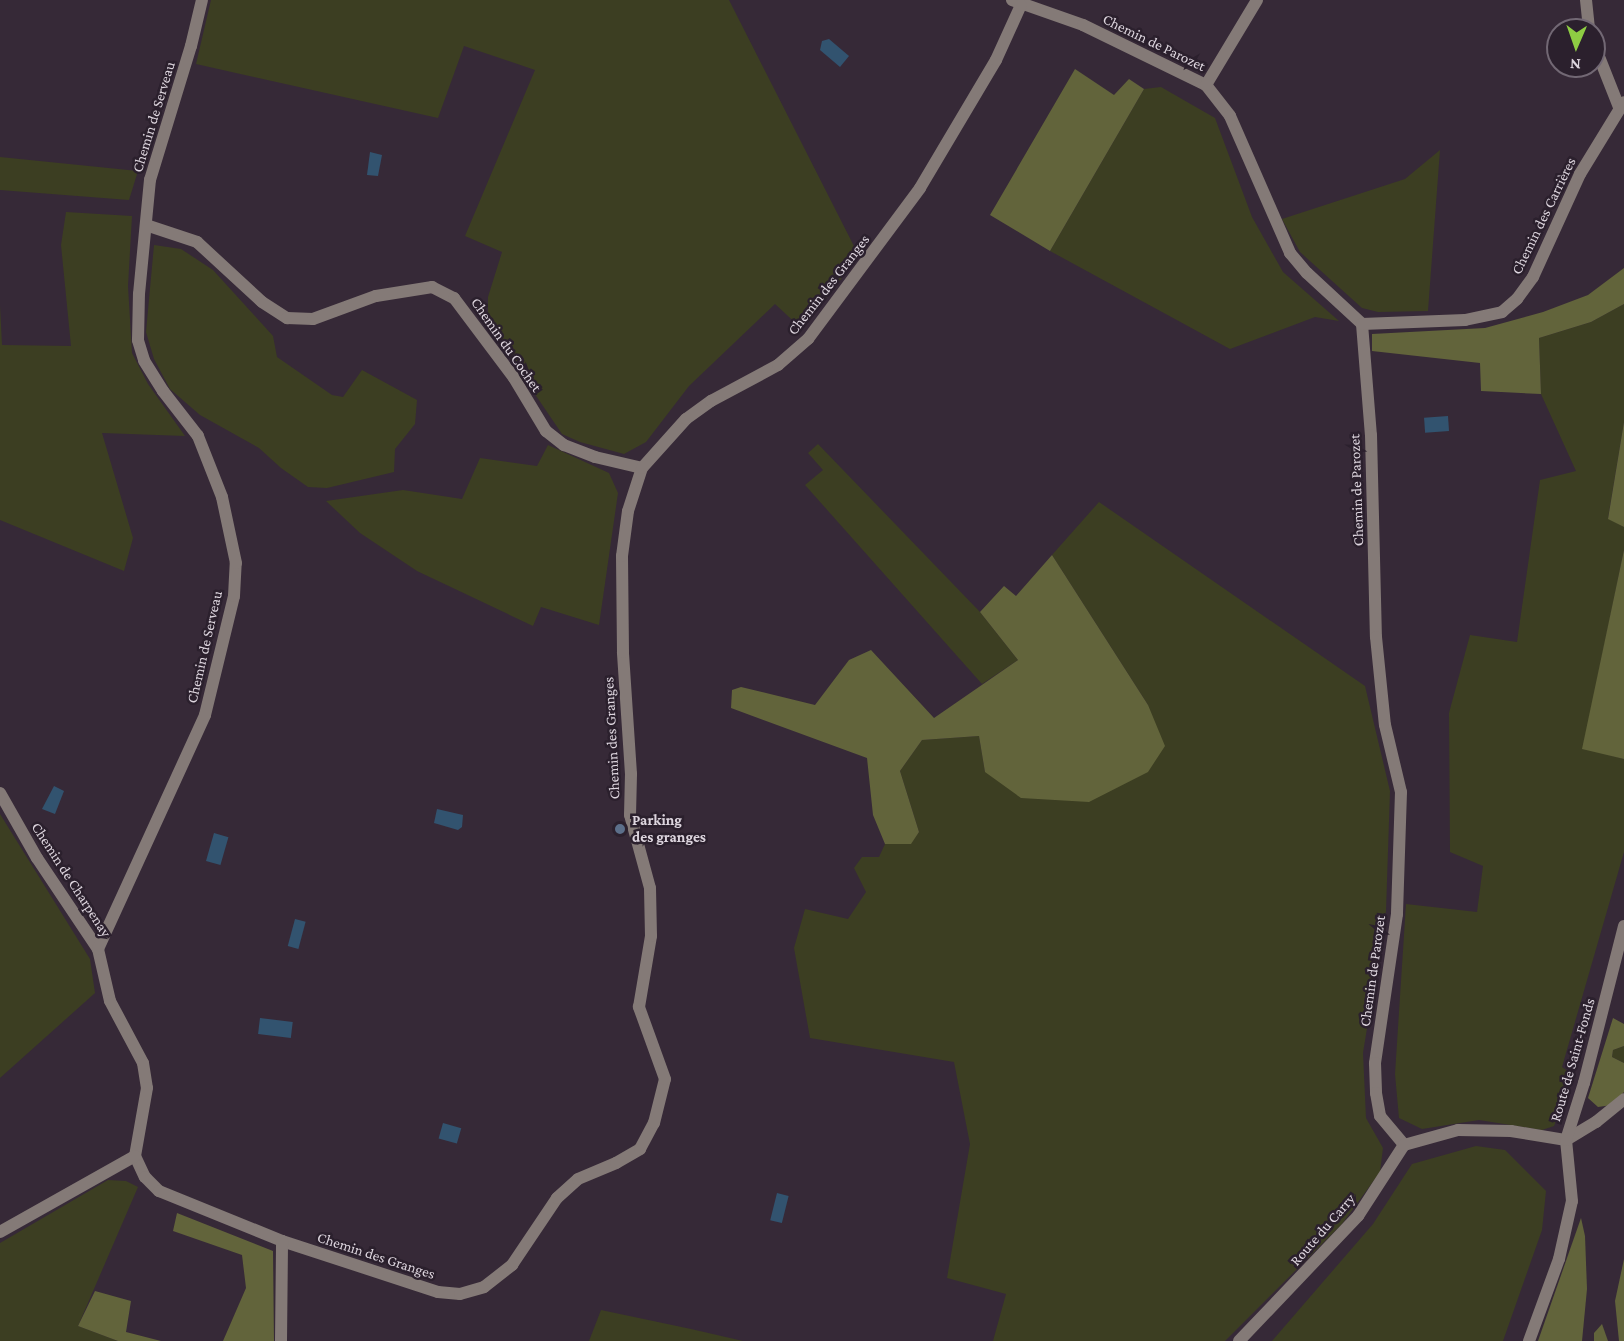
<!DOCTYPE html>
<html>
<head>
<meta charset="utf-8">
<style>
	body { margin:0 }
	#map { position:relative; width:1624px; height:1341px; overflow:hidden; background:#362937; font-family:"Crimson Pro",serif }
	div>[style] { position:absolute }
	.green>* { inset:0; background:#3c3e22 }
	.forest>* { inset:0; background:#62643b }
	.water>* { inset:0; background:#32536f; transform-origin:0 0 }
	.street>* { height:12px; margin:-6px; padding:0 6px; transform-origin:6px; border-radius:6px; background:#847a77 }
	.dots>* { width:16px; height:16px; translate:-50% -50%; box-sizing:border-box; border:3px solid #2b202d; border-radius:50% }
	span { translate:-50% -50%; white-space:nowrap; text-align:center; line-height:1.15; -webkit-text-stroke:5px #2b202d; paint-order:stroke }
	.street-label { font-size:15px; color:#ddd5de }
	.poi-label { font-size:15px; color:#ddd5de; font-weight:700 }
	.left { translate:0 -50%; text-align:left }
	.north { position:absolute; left:1546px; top:18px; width:60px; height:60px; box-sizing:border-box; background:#2b202d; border:2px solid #726874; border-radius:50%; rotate:182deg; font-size:16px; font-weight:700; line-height:24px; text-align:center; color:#ddd5de }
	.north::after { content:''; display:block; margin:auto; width:21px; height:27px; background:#8ecd43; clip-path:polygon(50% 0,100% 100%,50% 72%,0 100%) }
</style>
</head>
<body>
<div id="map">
	<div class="green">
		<i style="clip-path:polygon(211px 0,729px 0,859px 256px,802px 329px,775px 304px,689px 386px,646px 442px,624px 454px,580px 442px,562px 434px,488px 325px,488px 297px,502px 252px,465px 236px,535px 70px,464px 46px,438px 118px,196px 64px)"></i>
		<i style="clip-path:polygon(1161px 87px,1215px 118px,1252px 217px,1283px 272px,1339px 321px,1315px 317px,1230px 349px,1050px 251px,1144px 89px)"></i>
		<i style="clip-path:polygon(1440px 150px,1428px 311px,1378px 312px,1362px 308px,1300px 252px,1282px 219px,1405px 179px)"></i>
		<i style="clip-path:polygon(0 157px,138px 171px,129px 200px,0 190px)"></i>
		<i style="clip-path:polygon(66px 212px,132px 216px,128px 286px,132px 353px,148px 384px,185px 436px,102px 433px,133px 538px,124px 571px,0 520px,0 305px,2px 345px,71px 346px,61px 245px)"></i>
		<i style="clip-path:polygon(154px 245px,181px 249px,213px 270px,273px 336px,277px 357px,332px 395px,343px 397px,362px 370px,417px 400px,415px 424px,395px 449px,394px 472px,327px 488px,308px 487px,281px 468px,259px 448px,200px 415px,170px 389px,154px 359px,146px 332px)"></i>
		<i style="clip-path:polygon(1624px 304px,1624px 422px,1608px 518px,1624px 527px,1624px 550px,1583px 748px,1624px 759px,1624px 852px,1562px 1067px,1574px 1076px,1554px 1126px,1542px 1130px,1479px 1120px,1422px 1129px,1399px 1118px,1395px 1074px,1406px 904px,1477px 912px,1483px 866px,1450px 852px,1449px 713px,1470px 635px,1517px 642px,1540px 480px,1576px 471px,1541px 394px,1539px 338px,1591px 322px)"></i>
		<i style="clip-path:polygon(818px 444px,980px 612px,1018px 660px,982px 684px,805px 485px,823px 470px,808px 453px)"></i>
		<i style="clip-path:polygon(548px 445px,609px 473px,618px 493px,599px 625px,541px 607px,533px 626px,417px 571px,360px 533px,326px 501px,403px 490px,462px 499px,480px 458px,537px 466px)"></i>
		<i style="clip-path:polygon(1099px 502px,1365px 686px,1390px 791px,1386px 911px,1363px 1053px,1366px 1118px,1383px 1148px,1380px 1172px,1342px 1224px,1225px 1341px,993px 1341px,1006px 1294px,947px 1278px,970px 1144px,954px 1062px,810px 1038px,794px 948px,805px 909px,848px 919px,866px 892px,854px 868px,862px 857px,879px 857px,885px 844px,910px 844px,919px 832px,900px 771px,922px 740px,979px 736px,985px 772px,1148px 705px,1052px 555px)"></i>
		<i style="clip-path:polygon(0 814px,90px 959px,95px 993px,0 1078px)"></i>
		<i style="clip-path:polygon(1624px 1046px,1624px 1063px,1612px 1057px,1613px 1050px)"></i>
		<i style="clip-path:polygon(1476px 1146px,1505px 1150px,1546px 1191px,1542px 1230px,1503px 1341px,1272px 1341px,1373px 1224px,1412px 1164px)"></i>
		<i style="clip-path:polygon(108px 1180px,126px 1181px,138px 1187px,78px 1326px,118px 1341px,0 1341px,0 1243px)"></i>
		<i style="clip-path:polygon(601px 1310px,691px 1329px,743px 1341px,589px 1341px)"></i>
	</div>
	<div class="forest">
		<i style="clip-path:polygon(1075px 69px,1114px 95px,1129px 79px,1144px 89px,1050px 251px,990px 215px)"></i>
		<i style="clip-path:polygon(1624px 268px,1624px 304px,1591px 322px,1539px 338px,1541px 394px,1481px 391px,1480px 363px,1372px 351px,1372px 334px,1485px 328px,1543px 312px,1588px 295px)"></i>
		<i style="clip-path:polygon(1624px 422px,1624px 527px,1608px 519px)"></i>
		<i style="clip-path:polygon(1624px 550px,1624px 759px,1582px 749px)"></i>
		<i style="clip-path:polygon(1052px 555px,1148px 705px,1165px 746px,1148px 772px,1089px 802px,1021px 798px,985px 772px,979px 736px,922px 740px,900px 771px,919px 832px,911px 844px,885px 844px,873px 815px,867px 758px,731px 708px,732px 690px,741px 687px,815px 705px,849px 660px,871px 650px,934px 718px,1018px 660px,980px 612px,1004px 586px,1016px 596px)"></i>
		<i style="clip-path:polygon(1613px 1018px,1624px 1024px,1624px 1046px,1613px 1050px,1612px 1057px,1624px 1063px,1624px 1092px,1612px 1105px,1598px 1107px,1588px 1098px)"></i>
		<i style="clip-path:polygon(177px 1213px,273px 1251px,274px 1341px,223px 1341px,246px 1288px,242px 1255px,173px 1231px)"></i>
		<i style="clip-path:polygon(1581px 1218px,1585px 1236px,1587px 1289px,1582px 1341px,1538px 1341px)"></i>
		<i style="clip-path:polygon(1624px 1259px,1624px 1341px,1619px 1341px,1615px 1301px)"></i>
		<i style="clip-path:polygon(95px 1291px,131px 1301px,126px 1332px,161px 1341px,118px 1341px,78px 1326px)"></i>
		<i style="clip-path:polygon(1602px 1324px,1608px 1341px,1594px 1341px,1594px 1333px)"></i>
	</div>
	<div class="water">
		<i style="clip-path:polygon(829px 39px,849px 56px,840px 67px,820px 50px,822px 41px)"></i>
		<i style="clip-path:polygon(370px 152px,382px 155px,378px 176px,367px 175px)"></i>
		<i style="left:1448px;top:416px;width:15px;height:24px;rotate:86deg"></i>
		<i style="clip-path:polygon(54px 786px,64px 791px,55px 814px,42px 809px)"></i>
		<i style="clip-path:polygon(437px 809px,463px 815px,462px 827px,458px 830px,434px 823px)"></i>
		<i style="left:214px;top:833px;width:15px;height:29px;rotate:16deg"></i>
		<i style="left:295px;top:919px;width:11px;height:28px;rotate:15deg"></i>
		<i style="left:260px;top:1018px;width:33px;height:16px;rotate:7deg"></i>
		<i style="left:443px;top:1123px;width:19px;height:16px;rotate:16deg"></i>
		<i style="left:777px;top:1193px;width:12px;height:28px;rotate:14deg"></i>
	</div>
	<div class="street">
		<i style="left:1012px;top:0;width:75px;rotate:19.4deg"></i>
		<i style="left:1083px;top:25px;width:137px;rotate:26deg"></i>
		<i style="left:1206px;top:85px;width:39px;rotate:52deg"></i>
		<i style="left:1230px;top:116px;width:150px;rotate:66.3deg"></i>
		<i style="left:1290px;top:253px;width:26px;rotate:50deg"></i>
		<i style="left:1307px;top:273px;width:75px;rotate:42.8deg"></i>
		<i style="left:1362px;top:324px;width:111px;rotate:85.4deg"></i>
		<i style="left:1371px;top:435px;width:202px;rotate:88.6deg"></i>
		<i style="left:1376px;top:637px;width:88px;rotate:84.2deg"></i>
		<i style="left:1385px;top:725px;width:69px;rotate:76.6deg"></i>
		<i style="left:1401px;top:792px;width:122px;rotate:91.9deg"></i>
		<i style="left:1397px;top:914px;width:151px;rotate:98.4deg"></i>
		<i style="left:1375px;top:1063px;width:30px;rotate:88deg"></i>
		<i style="left:1376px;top:1093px;width:23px;rotate:80deg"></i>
		<i style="left:1380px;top:1116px;width:38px;rotate:50deg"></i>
		<i style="left:1586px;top:0;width:30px;rotate:84deg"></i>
		<i style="left:1594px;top:44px;width:68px;rotate:68.4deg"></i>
		<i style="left:1206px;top:85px;width:99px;rotate:-59deg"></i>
		<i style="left:146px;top:225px;width:54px;rotate:18.4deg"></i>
		<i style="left:197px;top:242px;width:88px;rotate:42.7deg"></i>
		<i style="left:262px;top:302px;width:30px;rotate:33deg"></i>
		<i style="left:287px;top:318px;width:26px;rotate:2deg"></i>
		<i style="left:313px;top:319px;width:67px;rotate:-20.1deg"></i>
		<i style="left:376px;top:296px;width:57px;rotate:-9.1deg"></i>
		<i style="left:432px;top:287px;width:25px;rotate:27deg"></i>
		<i style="left:454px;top:298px;width:100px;rotate:53.1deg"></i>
		<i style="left:514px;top:378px;width:62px;rotate:58.9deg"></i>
		<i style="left:546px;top:431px;width:23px;rotate:38deg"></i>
		<i style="left:564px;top:445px;width:33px;rotate:21deg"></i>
		<i style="left:595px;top:457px;width:48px;rotate:13.2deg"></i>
		<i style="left:1362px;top:324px;width:103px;rotate:-2.2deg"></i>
		<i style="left:1465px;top:320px;width:38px;rotate:-12deg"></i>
		<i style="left:1502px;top:312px;width:20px;rotate:-41deg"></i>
		<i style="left:1517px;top:299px;width:27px;rotate:-54deg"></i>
		<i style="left:1533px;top:277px;width:113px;rotate:-65.5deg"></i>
		<i style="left:1580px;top:174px;width:84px;rotate:-58.6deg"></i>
		<i style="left:0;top:793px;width:75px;rotate:60.4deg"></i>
		<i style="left:37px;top:858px;width:110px;rotate:56.2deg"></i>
		<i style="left:98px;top:949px;width:53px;rotate:77deg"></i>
		<i style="left:110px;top:1001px;width:70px;rotate:62deg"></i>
		<i style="left:143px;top:1063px;width:25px;rotate:81deg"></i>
		<i style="left:147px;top:1088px;width:69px;rotate:100deg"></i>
		<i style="left:98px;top:949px;width:257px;rotate:-65.4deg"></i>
		<i style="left:205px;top:715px;width:122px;rotate:-76.3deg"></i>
		<i style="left:234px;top:596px;width:33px;rotate:-87deg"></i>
		<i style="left:236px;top:563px;width:67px;rotate:-102deg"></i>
		<i style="left:222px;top:497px;width:66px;rotate:-111.5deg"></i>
		<i style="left:198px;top:436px;width:57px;rotate:-127.9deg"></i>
		<i style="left:163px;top:391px;width:36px;rotate:-122deg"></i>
		<i style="left:144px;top:360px;width:21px;rotate:-107deg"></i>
		<i style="left:138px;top:340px;width:46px;rotate:-88.8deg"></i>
		<i style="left:139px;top:294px;width:115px;rotate:-84.5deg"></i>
		<i style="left:150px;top:180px;width:140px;rotate:-73deg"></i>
		<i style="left:191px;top:46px;width:47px;rotate:-76.6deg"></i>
		<i style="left:135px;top:1156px;width:23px;rotate:65deg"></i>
		<i style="left:145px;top:1177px;width:20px;rotate:45deg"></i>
		<i style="left:159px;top:1191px;width:133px;rotate:22.1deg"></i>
		<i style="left:282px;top:1241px;width:164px;rotate:18.1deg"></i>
		<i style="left:438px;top:1292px;width:22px;rotate:5deg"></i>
		<i style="left:460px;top:1294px;width:25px;rotate:-16deg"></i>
		<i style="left:484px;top:1287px;width:36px;rotate:-38deg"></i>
		<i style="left:512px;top:1265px;width:81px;rotate:-56.1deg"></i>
		<i style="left:557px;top:1198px;width:28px;rotate:-42deg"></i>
		<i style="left:578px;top:1179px;width:41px;rotate:-22.8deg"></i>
		<i style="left:616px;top:1163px;width:28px;rotate:-30deg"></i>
		<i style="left:640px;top:1149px;width:30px;rotate:-62deg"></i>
		<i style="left:654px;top:1123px;width:45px;rotate:-76deg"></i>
		<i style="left:665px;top:1079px;width:77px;rotate:-109.9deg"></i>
		<i style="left:639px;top:1007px;width:72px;rotate:-80.4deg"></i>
		<i style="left:651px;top:936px;width:48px;rotate:-91.2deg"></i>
		<i style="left:650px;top:888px;width:76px;rotate:-105.3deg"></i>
		<i style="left:630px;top:815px;width:41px;rotate:-88.6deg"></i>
		<i style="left:631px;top:774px;width:122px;rotate:-93.8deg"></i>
		<i style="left:623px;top:652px;width:96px;rotate:-90.6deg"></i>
		<i style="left:622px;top:556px;width:45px;rotate:-82.4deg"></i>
		<i style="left:628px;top:511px;width:45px;rotate:-72deg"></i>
		<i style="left:642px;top:468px;width:66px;rotate:-48.1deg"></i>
		<i style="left:686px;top:419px;width:31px;rotate:-36deg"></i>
		<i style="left:711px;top:401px;width:76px;rotate:-28.2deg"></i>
		<i style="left:778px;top:365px;width:40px;rotate:-41deg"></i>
		<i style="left:808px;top:339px;width:188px;rotate:-53.4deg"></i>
		<i style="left:920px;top:188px;width:149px;rotate:-59.3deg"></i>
		<i style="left:996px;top:60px;width:60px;rotate:-65.6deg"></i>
		<i style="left:0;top:1232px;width:155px;rotate:-29.4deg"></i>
		<i style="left:281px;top:1341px;width:100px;rotate:-89.4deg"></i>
		<i style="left:1239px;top:1341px;width:173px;rotate:-46.4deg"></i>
		<i style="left:1358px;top:1216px;width:85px;rotate:-57.1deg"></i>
		<i style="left:1404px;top:1145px;width:56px;rotate:-15.5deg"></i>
		<i style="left:1458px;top:1130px;width:53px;rotate:1.1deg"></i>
		<i style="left:1511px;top:1131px;width:56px;rotate:9.3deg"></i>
		<i style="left:1566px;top:1140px;width:35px;rotate:-31deg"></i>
		<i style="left:1596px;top:1122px;width:36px;rotate:-39deg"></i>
		<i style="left:1529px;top:1341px;width:87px;rotate:-69.9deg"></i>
		<i style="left:1559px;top:1259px;width:59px;rotate:-77.4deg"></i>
		<i style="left:1572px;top:1201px;width:61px;rotate:-95.6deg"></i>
		<i style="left:1566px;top:1140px;width:60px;rotate:-72.5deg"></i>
		<i style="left:1584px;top:1083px;width:162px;rotate:-75.7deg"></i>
	</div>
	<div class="dots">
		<i style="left:620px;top:829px;background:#5c6f8a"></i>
	</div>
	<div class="street-label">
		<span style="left:1154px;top:43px;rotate:26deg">Chemin de Parozet</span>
		<span style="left:154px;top:117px;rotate:-73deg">Chemin de Serveau</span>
		<span style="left:1544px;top:216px;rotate:-64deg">Chemin des Carrières</span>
		<span style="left:829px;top:285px;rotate:-52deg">Chemin des Granges</span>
		<span style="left:506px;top:345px;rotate:55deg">Chemin du Cochet</span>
		<span style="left:1357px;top:490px;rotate:-92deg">Chemin de Parozet</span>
		<span style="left:205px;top:647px;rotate:-77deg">Chemin de Serveau</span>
		<span style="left:612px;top:738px;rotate:-93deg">Chemin des Granges</span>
		<span style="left:71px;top:880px;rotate:57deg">Chemin de Charpenay</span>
		<span style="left:1373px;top:971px;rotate:-82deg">Chemin de Parozet</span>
		<span style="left:1573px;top:1060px;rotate:-74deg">Route de Saint-Fonds</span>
		<span style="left:1323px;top:1230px;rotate:-49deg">Route du Carry</span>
		<span style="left:376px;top:1256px;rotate:18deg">Chemin des Granges</span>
	</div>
	<div class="poi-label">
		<span class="left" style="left:632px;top:829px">Parking<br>des granges</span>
	</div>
	<div class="north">N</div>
</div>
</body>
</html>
